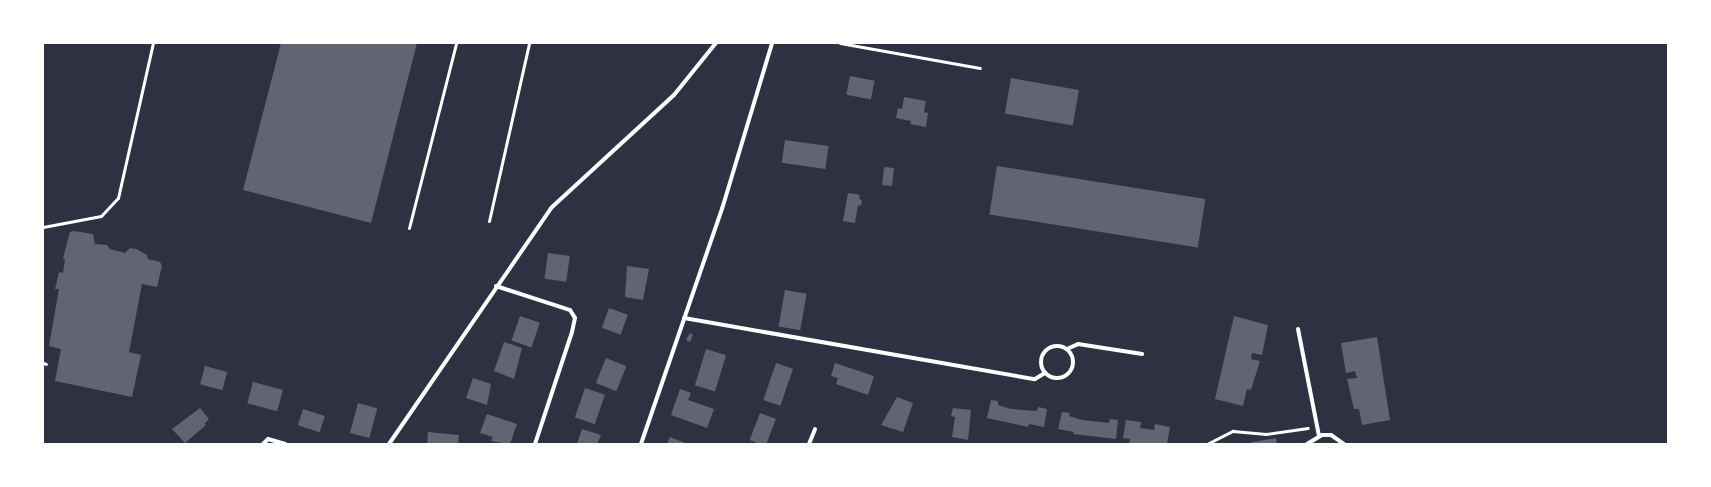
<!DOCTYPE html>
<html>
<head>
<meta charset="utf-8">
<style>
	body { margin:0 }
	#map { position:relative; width:1711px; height:487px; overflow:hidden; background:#2d3142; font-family:Roboto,sans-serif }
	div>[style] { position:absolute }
	.building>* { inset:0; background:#626471; transform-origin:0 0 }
	.path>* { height:2.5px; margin:-1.25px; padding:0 1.25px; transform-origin:1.25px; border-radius:1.25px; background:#fff }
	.service>* { height:3px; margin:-1.5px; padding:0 1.5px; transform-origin:1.5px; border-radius:1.5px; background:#fff }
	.minor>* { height:4px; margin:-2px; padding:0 2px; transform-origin:2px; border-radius:2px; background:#fff }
	.minor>.ring { margin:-2px; padding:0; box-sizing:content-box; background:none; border:4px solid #fff; border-radius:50% }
	span { translate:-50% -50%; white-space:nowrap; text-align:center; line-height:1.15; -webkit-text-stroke:3px #fff; paint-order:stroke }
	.frame { position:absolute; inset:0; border:44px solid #fff; pointer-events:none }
</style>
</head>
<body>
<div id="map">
	<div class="building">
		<i style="clip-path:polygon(281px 43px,417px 43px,371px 223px,243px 190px)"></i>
		<i style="left:850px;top:76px;width:25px;height:19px;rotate:11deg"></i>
		<i style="left:1011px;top:78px;width:69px;height:36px;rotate:10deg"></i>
		<i style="clip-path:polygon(904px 97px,926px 101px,924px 112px,928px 113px,926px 127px,910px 124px,911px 121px,896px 118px,898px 108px,902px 109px)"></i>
		<i style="left:785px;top:140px;width:44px;height:23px;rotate:8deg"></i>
		<i style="left:997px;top:166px;width:211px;height:49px;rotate:9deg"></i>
		<i style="left:884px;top:167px;width:10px;height:18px;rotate:6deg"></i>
		<i style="clip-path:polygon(848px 193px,860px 195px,859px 199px,862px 200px,861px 206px,858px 205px,855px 223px,843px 221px)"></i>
		<i style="clip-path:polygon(74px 231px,93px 234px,95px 244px,107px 245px,110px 249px,125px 253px,130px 248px,136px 249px,147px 255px,148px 259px,160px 262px,162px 266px,157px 287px,142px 284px,129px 352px,141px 355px,132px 397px,55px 381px,61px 349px,49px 346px,59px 289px,55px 289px,59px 272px,63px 273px,65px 260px,63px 258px,70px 232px)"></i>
		<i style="left:548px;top:253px;width:22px;height:26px;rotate:8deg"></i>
		<i style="clip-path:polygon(627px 266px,649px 269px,643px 300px,625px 297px)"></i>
		<i style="left:785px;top:290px;width:22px;height:37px;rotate:10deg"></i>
		<i style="left:609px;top:308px;width:20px;height:21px;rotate:20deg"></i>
		<i style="left:520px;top:316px;width:21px;height:26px;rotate:19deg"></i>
		<i style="clip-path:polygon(1234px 316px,1268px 325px,1262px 355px,1252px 353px,1251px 359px,1260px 361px,1251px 390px,1247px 389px,1243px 406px,1215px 399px)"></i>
		<i style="clip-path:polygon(690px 333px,693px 335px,690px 342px,686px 340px)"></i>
		<i style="clip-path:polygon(1377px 337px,1390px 420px,1362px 425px,1359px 409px,1354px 409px,1347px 379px,1357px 378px,1355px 371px,1346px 373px,1341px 343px)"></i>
		<i style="clip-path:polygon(504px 342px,522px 348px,514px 379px,494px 371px)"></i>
		<i style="left:706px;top:349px;width:21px;height:38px;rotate:17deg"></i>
		<i style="left:606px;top:358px;width:22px;height:27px;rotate:22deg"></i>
		<i style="left:776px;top:363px;width:18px;height:39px;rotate:19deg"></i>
		<i style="clip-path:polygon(835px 363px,874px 376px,868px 395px,836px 384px,838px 378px,831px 376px)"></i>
		<i style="left:205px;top:366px;width:23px;height:19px;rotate:15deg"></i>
		<i style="clip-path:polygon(473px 378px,491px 384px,487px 405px,466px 398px)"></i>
		<i style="left:253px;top:382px;width:31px;height:22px;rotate:15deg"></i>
		<i style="left:585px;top:388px;width:21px;height:31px;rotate:19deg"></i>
		<i style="clip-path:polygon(680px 389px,691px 393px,688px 400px,714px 409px,707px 428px,671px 415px)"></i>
		<i style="clip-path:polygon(897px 397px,913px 403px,903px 432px,881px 425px)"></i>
		<i style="clip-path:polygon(991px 400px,998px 401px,998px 405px,1011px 409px,1037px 411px,1038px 407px,1047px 409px,1044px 427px,1029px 424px,1028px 427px,987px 418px)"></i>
		<i style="left:358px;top:403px;width:20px;height:31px;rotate:15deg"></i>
		<i style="clip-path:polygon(200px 408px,209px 419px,204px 424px,206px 425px,185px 443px,172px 429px)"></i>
		<i style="clip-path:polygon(953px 408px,971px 410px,968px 440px,952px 437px,955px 417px,951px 416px)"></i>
		<i style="left:303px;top:409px;width:23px;height:17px;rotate:18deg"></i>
		<i style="clip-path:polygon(1062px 412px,1070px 413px,1069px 416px,1082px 420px,1109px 423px,1110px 419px,1118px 420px,1116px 439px,1073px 434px,1074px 432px,1058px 429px)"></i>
		<i style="left:760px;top:413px;width:17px;height:29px;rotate:21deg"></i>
		<i style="clip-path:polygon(487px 414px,517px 424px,510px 444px,491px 441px,493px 437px,480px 433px)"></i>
		<i style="clip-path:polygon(1126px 420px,1141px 422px,1140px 428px,1154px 430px,1155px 424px,1170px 427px,1167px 444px,1129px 443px,1130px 439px,1123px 438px)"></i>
		<i style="clip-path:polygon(582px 429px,601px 435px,597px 444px,577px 444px)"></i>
		<i style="clip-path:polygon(428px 432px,459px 435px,458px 444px,427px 444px)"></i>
		<i style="clip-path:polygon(670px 437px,688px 444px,667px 444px)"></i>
		<i style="clip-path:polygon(1276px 438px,1277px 444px,1252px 444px,1252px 442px)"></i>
	</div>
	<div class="path">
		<i style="left:1207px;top:444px;width:29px;rotate:-27deg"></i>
		<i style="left:1233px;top:431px;width:33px;rotate:5deg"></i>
		<i style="left:1266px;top:434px;width:42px;rotate:-8.1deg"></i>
	</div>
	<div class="service">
		<i style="left:840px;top:43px;width:142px;rotate:10.1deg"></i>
		<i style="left:489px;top:221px;width:182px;rotate:-77.3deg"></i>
		<i style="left:43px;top:227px;width:59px;rotate:-10.7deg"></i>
		<i style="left:101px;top:216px;width:25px;rotate:-47deg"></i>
		<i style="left:118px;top:198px;width:159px;rotate:-77.3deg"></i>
		<i style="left:409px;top:228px;width:191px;rotate:-75.7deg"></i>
		<i style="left:43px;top:363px;width:3px;rotate:18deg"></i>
	</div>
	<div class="minor">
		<i style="left:496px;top:286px;width:78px;rotate:18deg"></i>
		<i style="left:570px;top:310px;width:9px;rotate:58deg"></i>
		<i style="left:575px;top:318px;width:14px;rotate:102deg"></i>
		<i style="left:572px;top:332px;width:118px;rotate:108.3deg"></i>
		<i style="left:684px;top:318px;width:356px;rotate:9.9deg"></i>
		<i style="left:1035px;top:379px;width:12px;rotate:-31deg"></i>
		<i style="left:1298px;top:329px;width:109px;rotate:78.9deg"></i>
		<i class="ring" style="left:1041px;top:346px;width:28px;height:28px"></i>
		<i style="left:1067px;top:349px;width:12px;rotate:-24deg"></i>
		<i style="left:1078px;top:344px;width:65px;rotate:8.9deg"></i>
		<i style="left:263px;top:444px;width:7px;rotate:-45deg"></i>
		<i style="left:268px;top:439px;width:18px;rotate:16deg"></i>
		<i style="left:389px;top:444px;width:286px;rotate:-55.5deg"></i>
		<i style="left:551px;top:208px;width:167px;rotate:-42.6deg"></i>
		<i style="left:674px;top:95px;width:67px;rotate:-51.1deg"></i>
		<i style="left:641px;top:444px;width:249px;rotate:-71deg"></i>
		<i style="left:722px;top:209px;width:173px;rotate:-73.2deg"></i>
		<i style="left:809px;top:444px;width:16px;rotate:-68deg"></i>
		<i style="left:1307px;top:444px;width:17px;rotate:-31deg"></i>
		<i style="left:1322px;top:435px;width:9px"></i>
		<i style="left:1331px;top:435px;width:16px;rotate:35deg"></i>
	</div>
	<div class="frame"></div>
</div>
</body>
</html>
